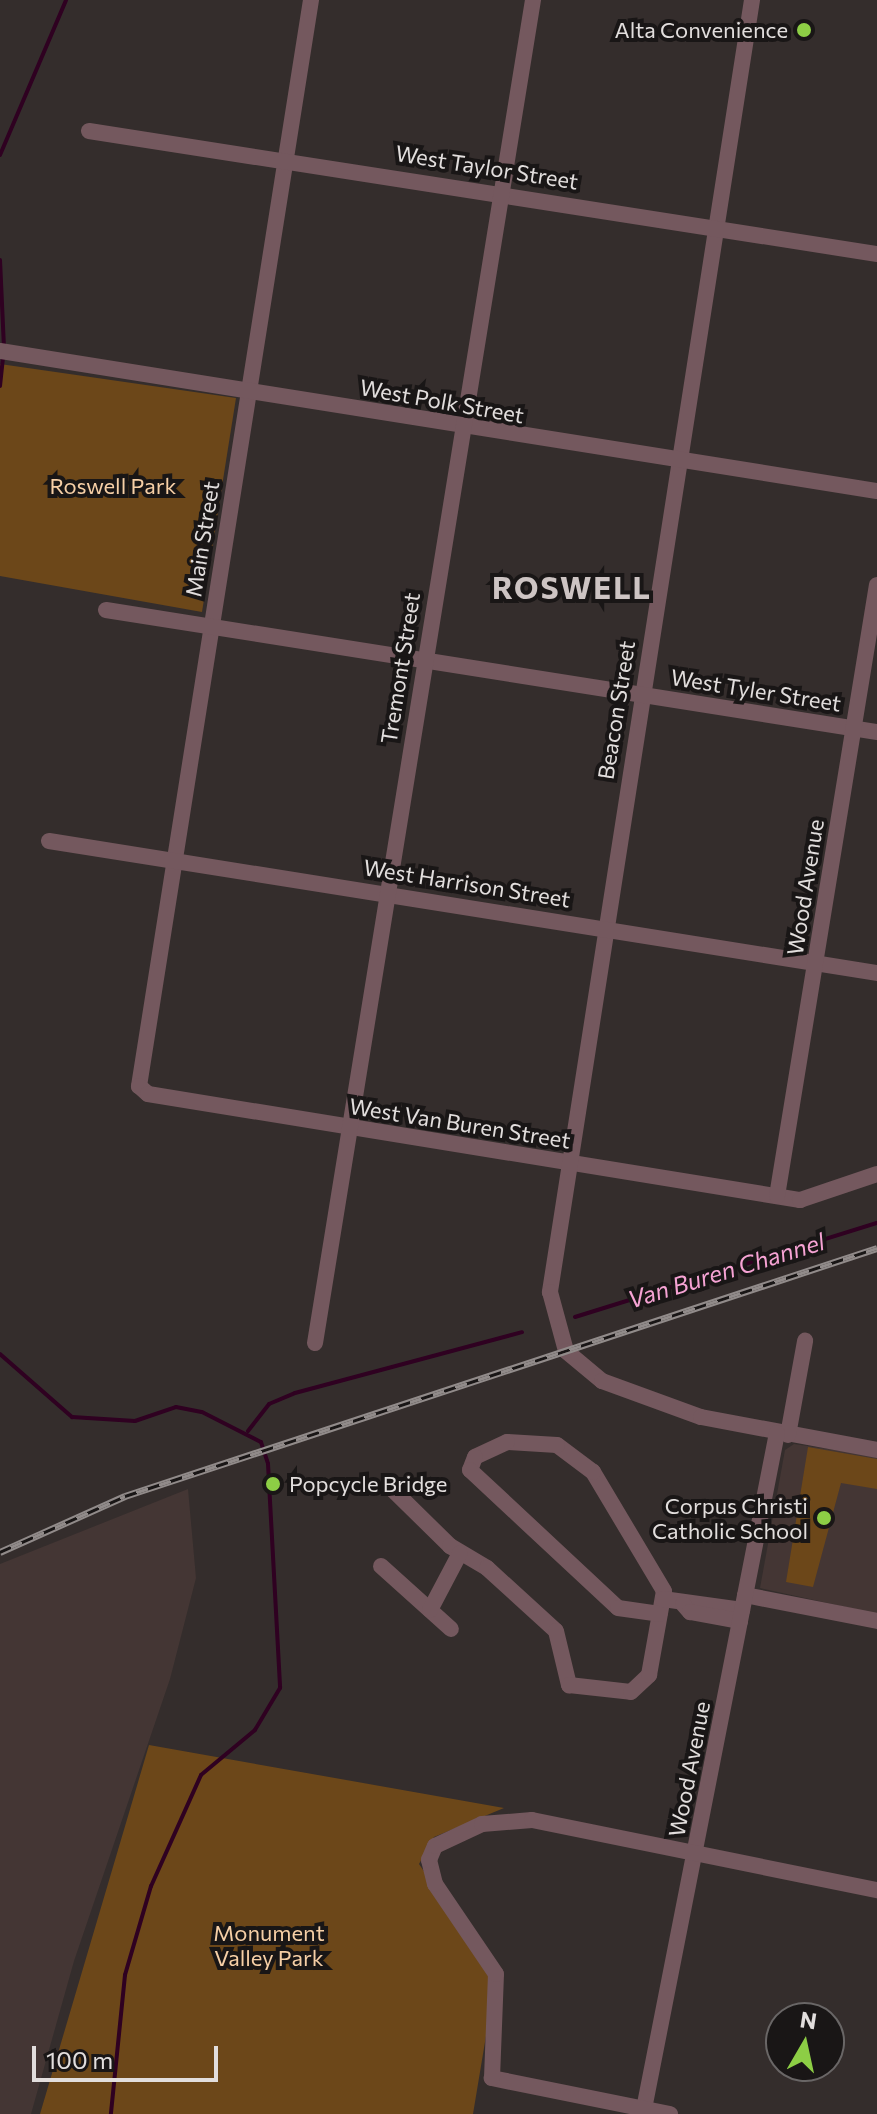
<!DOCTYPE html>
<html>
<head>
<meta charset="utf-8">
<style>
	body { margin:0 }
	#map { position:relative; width:877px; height:2114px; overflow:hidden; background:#342d2c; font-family:Commissioner,sans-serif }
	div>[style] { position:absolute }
	.built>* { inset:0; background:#443634 }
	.green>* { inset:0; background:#6c4719 }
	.stream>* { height:4px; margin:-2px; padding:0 2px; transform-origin:2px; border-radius:2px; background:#2f0121 }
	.minor>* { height:16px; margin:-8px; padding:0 8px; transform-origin:8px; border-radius:8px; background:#74585e }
	.rail>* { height:7px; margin-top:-3.5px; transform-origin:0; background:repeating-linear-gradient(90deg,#191616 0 12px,#918b8a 0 24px); box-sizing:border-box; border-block:2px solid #918b8a }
	.dots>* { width:22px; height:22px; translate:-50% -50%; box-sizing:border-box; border:4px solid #191616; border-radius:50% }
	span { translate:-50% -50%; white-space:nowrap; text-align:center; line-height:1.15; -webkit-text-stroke:8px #191616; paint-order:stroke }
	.poi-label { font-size:22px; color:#e2dedd }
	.right { translate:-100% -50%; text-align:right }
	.left { translate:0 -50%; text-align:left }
	.street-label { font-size:22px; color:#e2dedd }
	.park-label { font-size:22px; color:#f6cfa6 }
	.water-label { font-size:24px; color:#f6a3d4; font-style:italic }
	.district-label { font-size:30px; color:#cdc4c3; font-weight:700; letter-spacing:2px }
	.north { position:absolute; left:765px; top:2002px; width:80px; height:80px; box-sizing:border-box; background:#191616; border:2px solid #696666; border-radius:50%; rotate:9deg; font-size:22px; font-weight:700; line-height:32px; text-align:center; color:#e2dedd }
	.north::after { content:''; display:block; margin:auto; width:28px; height:36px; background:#8dce45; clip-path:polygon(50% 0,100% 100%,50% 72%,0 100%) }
	.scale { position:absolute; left:32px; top:2046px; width:186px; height:36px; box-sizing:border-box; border:4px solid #e2dedd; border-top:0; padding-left:10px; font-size:24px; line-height:28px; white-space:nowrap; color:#e2dedd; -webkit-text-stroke:6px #191616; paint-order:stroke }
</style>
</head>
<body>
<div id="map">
	<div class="built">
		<i style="clip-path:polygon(794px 1444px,877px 1456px,877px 1614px,760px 1588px,785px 1450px)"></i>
		<i style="clip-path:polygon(188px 1489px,196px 1578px,170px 1679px,74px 1961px,31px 2114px,0 2114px,0 1564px)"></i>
	</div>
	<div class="green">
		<i style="clip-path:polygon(0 364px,236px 398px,202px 612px,0 576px)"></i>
		<i style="clip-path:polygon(808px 1447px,877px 1459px,877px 1489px,841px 1483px,813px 1587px,786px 1582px)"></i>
		<i style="clip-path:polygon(149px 1745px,504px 1808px,434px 1837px,419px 1864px,484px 1959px,493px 1994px,473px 2114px,40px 2114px)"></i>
	</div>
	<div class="stream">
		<i style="left:0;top:155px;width:168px;rotate:-66.9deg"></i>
		<i style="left:0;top:260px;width:89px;rotate:87.4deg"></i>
		<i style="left:0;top:386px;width:28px;rotate:-84deg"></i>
		<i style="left:575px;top:1317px;width:316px;rotate:-17.3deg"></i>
		<i style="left:0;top:1354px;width:96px;rotate:41.2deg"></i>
		<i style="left:72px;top:1417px;width:63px;rotate:3.6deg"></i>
		<i style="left:135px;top:1421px;width:43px;rotate:-18.9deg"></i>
		<i style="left:176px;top:1407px;width:26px;rotate:11deg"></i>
		<i style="left:202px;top:1412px;width:66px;rotate:27deg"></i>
		<i style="left:261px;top:1442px;width:23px;rotate:72deg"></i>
		<i style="left:268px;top:1464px;width:224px;rotate:86.9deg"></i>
		<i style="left:280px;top:1688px;width:49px;rotate:120.8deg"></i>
		<i style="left:255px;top:1730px;width:70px;rotate:140.2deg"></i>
		<i style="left:201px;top:1775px;width:122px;rotate:114.2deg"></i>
		<i style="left:151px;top:1886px;width:93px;rotate:106.3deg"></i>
		<i style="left:125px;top:1975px;width:140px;rotate:95.8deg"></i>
		<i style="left:248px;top:1431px;width:34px;rotate:-52deg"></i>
		<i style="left:269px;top:1404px;width:28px;rotate:-23deg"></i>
		<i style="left:295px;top:1393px;width:235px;rotate:-15deg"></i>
	</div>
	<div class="minor">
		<i style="left:311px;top:0;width:1100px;rotate:99deg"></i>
		<i style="left:139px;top:1086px;width:12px;rotate:42deg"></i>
		<i style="left:148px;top:1094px;width:661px;rotate:9.23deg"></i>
		<i style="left:800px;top:1200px;width:81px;rotate:-18.7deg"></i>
		<i style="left:752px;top:0;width:1308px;rotate:98.89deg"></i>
		<i style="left:550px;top:1292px;width:61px;rotate:74.8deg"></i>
		<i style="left:566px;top:1351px;width:47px;rotate:39.8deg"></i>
		<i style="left:602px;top:1381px;width:105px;rotate:20deg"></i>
		<i style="left:701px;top:1417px;width:179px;rotate:10.6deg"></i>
		<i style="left:89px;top:131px;width:798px;rotate:8.87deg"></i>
		<i style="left:0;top:351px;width:888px;rotate:9.07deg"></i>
		<i style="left:106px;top:610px;width:781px;rotate:8.99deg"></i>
		<i style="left:49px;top:841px;width:838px;rotate:9.06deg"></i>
		<i style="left:777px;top:1196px;width:619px;rotate:-80.71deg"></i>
		<i style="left:315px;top:1343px;width:1361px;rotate:-80.78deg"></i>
		<i style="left:788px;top:1435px;width:96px;rotate:-79.7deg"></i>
		<i style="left:389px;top:1486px;width:86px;rotate:44.5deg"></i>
		<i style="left:450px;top:1546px;width:43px;rotate:30.7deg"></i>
		<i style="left:487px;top:1568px;width:93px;rotate:42.4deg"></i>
		<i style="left:556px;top:1631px;width:56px;rotate:76.5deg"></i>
		<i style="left:569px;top:1685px;width:62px;rotate:6.4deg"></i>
		<i style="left:631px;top:1692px;width:25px;rotate:-43deg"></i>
		<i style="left:649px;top:1675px;width:85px;rotate:-79.9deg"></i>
		<i style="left:664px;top:1591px;width:139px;rotate:-120.8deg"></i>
		<i style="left:593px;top:1472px;width:45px;rotate:-143.1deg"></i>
		<i style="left:557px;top:1445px;width:50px;rotate:-176.6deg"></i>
		<i style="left:507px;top:1442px;width:35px;rotate:155deg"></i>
		<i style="left:475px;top:1457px;width:14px;rotate:111deg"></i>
		<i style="left:470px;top:1470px;width:202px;rotate:43deg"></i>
		<i style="left:618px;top:1608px;width:42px;rotate:8.1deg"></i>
		<i style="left:381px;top:1566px;width:94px;rotate:42deg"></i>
		<i style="left:745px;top:1595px;width:135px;rotate:11.1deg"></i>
		<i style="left:663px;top:1599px;width:80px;rotate:7.9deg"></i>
		<i style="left:683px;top:1604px;width:11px;rotate:49deg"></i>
		<i style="left:690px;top:1612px;width:51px;rotate:10.2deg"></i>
		<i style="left:430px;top:1610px;width:64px;rotate:-62.2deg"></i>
		<i style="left:643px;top:2114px;width:694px;rotate:-78.87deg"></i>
		<i style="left:670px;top:2114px;width:182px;rotate:-168.6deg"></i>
		<i style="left:492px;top:2078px;width:104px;rotate:-87.8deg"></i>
		<i style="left:496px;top:1974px;width:109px;rotate:-124.1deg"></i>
		<i style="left:435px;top:1884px;width:25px;rotate:-104deg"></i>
		<i style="left:429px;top:1860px;width:15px;rotate:-67deg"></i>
		<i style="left:435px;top:1846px;width:52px;rotate:-25.1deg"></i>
		<i style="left:482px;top:1824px;width:50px;rotate:-4.6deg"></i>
		<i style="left:532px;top:1820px;width:352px;rotate:11.5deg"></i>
	</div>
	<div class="rail">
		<i style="left:0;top:1552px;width:137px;rotate:-24.1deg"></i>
		<i style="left:125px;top:1496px;width:792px;rotate:-18.25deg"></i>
	</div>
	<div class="dots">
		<i style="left:804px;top:30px;background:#8dce45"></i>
		<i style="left:273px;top:1484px;background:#8dce45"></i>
		<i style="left:824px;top:1518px;background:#8dce45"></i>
	</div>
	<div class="poi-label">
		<span class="right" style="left:788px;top:30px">Alta Convenience</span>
		<span class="left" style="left:289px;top:1484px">Popcycle Bridge</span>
		<span class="right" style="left:808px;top:1518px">Corpus Christi<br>Catholic School</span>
	</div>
	<div class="street-label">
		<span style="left:487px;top:167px;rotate:9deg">West Taylor Street</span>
		<span style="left:442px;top:401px;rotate:10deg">West Polk Street</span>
		<span style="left:202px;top:539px;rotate:-81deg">Main Street</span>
		<span style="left:400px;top:668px;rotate:-81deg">Tremont Street</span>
		<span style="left:756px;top:690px;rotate:9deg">West Tyler Street</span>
		<span style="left:616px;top:710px;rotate:-81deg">Beacon Street</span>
		<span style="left:467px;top:883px;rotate:9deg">West Harrison Street</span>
		<span style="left:805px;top:887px;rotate:-81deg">Wood Avenue</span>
		<span style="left:460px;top:1123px;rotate:9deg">West Van Buren Street</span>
		<span style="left:689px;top:1769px;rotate:-79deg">Wood Avenue</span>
	</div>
	<div class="park-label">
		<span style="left:113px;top:486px">Roswell Park</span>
		<span style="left:269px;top:1945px">Monument<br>Valley Park</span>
	</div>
	<div class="water-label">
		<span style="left:726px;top:1270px;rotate:-17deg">Van Buren Channel</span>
	</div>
	<div class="district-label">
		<span style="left:572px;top:587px">ROSWELL</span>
	</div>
	<div class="north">N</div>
	<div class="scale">100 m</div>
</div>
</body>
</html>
